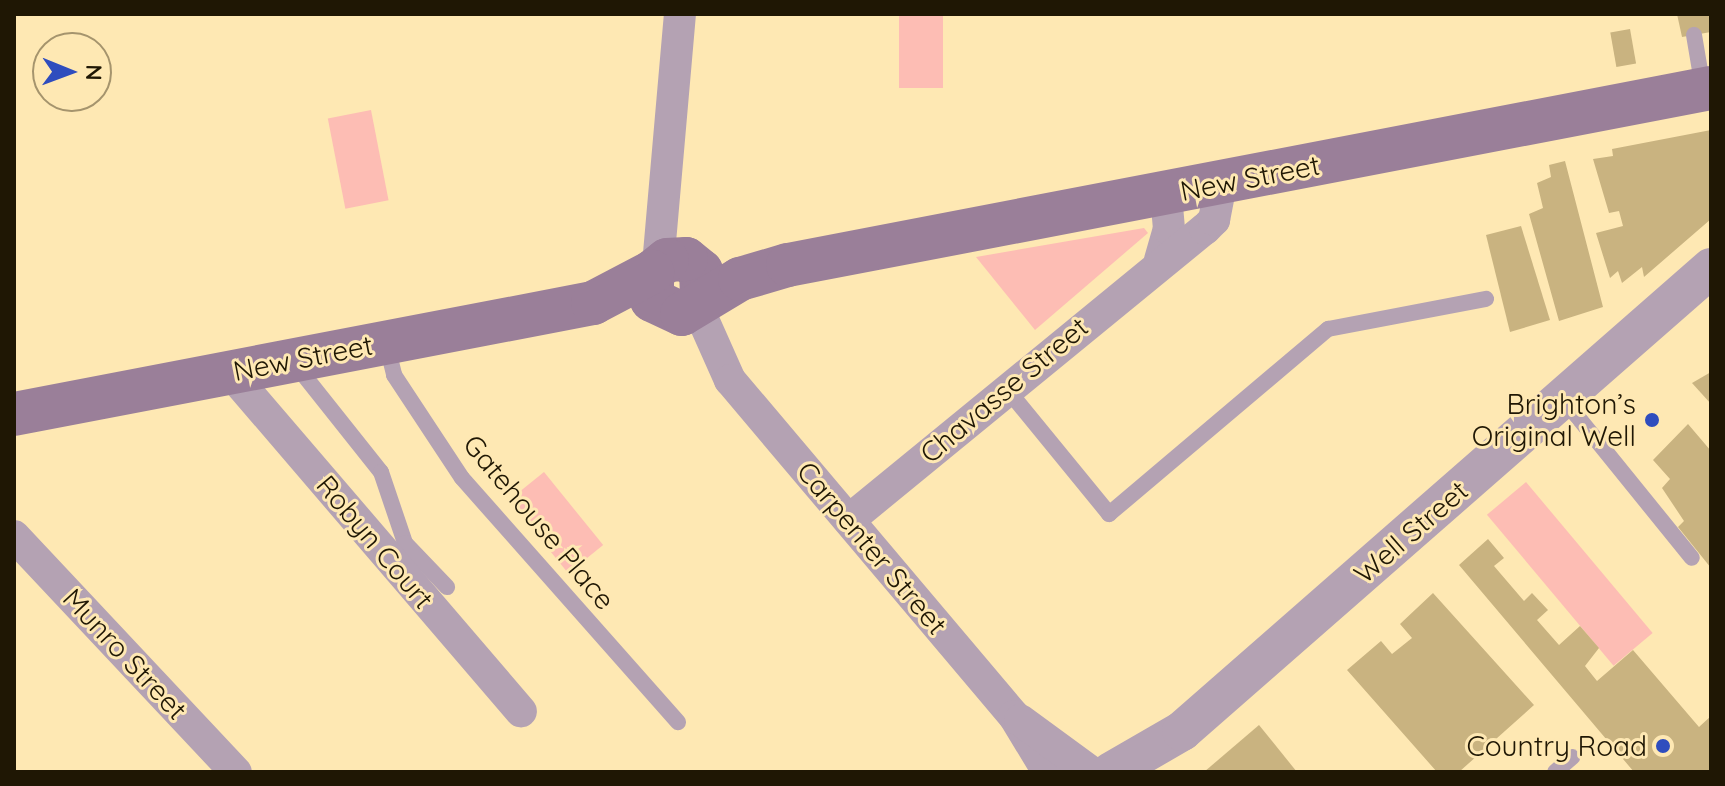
<!DOCTYPE html>
<html>
<head>
<meta charset="utf-8">
<style>
	body { margin:0 }
	#map { position:relative; width:1725px; height:786px; overflow:hidden; background:#fee8b3; font-family:Quicksand,sans-serif }
	div>[style] { position:absolute }
	.green>* { inset:0; background:#fdbdb4; transform-origin:0 0 }
	.building>* { inset:0; background:#c9b380; transform-origin:0 0 }
	.service>* { height:16px; margin:-8px; padding:0 8px; transform-origin:8px; border-radius:8px; background:#b4a2b3 }
	.minor>* { height:32px; margin:-16px; padding:0 16px; transform-origin:16px; border-radius:16px; background:#b4a2b3 }
	.tertiary>* { height:40px; margin:-20px; padding:0 20px; transform-origin:20px; border-radius:20px; background:#b4a2b3 }
	.secondary>* { height:44px; margin:-22px; padding:0 22px; transform-origin:22px; border-radius:22px; background:#9a7f99 }
	.dots>* { width:22px; height:22px; translate:-50% -50%; box-sizing:border-box; border:4px solid #fee8b3; border-radius:50% }
	span { translate:-50% -50%; white-space:nowrap; text-align:center; line-height:1.15; -webkit-text-stroke:6px #fee8b3; paint-order:stroke }
	.street-label { font-size:28px; color:#1f1704 }
	.poi-label { font-size:28px; color:#1f1704 }
	.right { translate:-100% -50%; text-align:right }
	.frame { position:absolute; inset:0; border:16px solid #1f1704; pointer-events:none }
	.north { position:absolute; left:32px; top:32px; width:80px; height:80px; box-sizing:border-box; background:#fee8b3; border:2px solid #a5946d; border-radius:50%; rotate:91deg; font-size:22px; font-weight:700; line-height:32px; text-align:center; color:#1f1704 }
	.north::after { content:''; display:block; margin:auto; width:28px; height:36px; background:#2f4dbe; clip-path:polygon(50% 0,100% 100%,50% 72%,0 100%) }
</style>
</head>
<body>
<div id="map">
	<div class="green">
		<i style="left:899px;top:14px;width:44px;height:74px"></i>
		<i style="left:371px;top:110px;width:92px;height:44px;rotate:79deg"></i>
		<i style="clip-path:polygon(1144px 228px,1148px 233px,1035px 330px,976px 257px)"></i>
		<i style="left:544px;top:472px;width:94px;height:45px;rotate:51deg"></i>
		<i style="left:1526px;top:482px;width:197px;height:51px;rotate:50deg"></i>
	</div>
	<div class="building">
		<i style="clip-path:polygon(1677px 14px,1711px 14px,1711px 32px,1682px 37px)"></i>
		<i style="left:1630px;top:29px;width:35px;height:20px;rotate:80deg"></i>
		<i style="clip-path:polygon(1711px 130px,1711px 219px,1644px 277px,1642px 267px,1622px 283px,1618px 271px,1610px 278px,1596px 233px,1623px 226px,1619px 211px,1609px 213px,1593px 159px,1613px 156px,1612px 149px)"></i>
		<i style="clip-path:polygon(1565px 161px,1603px 307px,1559px 321px,1529px 214px,1543px 208px,1537px 183px,1551px 177px,1549px 165px)"></i>
		<i style="clip-path:polygon(1521px 226px,1550px 320px,1510px 332px,1486px 235px)"></i>
		<i style="clip-path:polygon(1711px 372px,1711px 404px,1692px 383px)"></i>
		<i style="clip-path:polygon(1688px 424px,1711px 451px,1711px 568px,1678px 527px,1684px 521px,1662px 488px,1670px 479px,1653px 460px)"></i>
		<i style="clip-path:polygon(1488px 539px,1504px 558px,1494px 566px,1524px 601px,1532px 593px,1548px 610px,1537px 620px,1559px 645px,1580px 626px,1599px 648px,1585px 666px,1597px 681px,1633px 650px,1699px 727px,1711px 716px,1711px 772px,1634px 772px,1459px 565px)"></i>
		<i style="clip-path:polygon(1433px 593px,1534px 705px,1459px 772px,1437px 772px,1347px 670px,1381px 641px,1392px 654px,1412px 638px,1400px 624px)"></i>
		<i style="clip-path:polygon(1259px 725px,1297px 772px,1204px 772px)"></i>
	</div>
	<div class="service">
		<i style="left:1694px;top:35px;width:54px;rotate:80.4deg"></i>
		<i style="left:386px;top:342px;width:34px;rotate:76deg"></i>
		<i style="left:394px;top:375px;width:123px;rotate:56.6deg"></i>
		<i style="left:462px;top:478px;width:326px;rotate:48.5deg"></i>
		<i style="left:295px;top:364px;width:138px;rotate:51.5deg"></i>
		<i style="left:381px;top:472px;width:75px;rotate:71.3deg"></i>
		<i style="left:405px;top:543px;width:61px;rotate:46.3deg"></i>
		<i style="left:1006px;top:388px;width:163px;rotate:50.7deg"></i>
		<i style="left:1109px;top:514px;width:287px;rotate:-40.2deg"></i>
		<i style="left:1328px;top:329px;width:161px;rotate:-10.8deg"></i>
		<i style="left:1564px;top:400px;width:203px;rotate:51deg"></i>
		<i style="left:1555px;top:772px;width:23px;rotate:-41deg"></i>
	</div>
	<div class="minor">
		<i style="left:1160px;top:260px;width:32px;rotate:-74deg"></i>
		<i style="left:1169px;top:229px;width:35px;rotate:-95deg"></i>
		<i style="left:658px;top:265px;width:252px;rotate:-85deg"></i>
		<i style="left:697px;top:306px;width:81px;rotate:66deg"></i>
		<i style="left:730px;top:380px;width:440px;rotate:49.8deg"></i>
		<i style="left:1014px;top:716px;width:66px;rotate:58.7deg"></i>
		<i style="left:230px;top:372px;width:447px;rotate:49.4deg"></i>
		<i style="left:849px;top:520px;width:460px;rotate:-39.3deg"></i>
		<i style="left:1205px;top:229px;width:13px;rotate:-45deg"></i>
		<i style="left:1214px;top:220px;width:38px;rotate:-79deg"></i>
		<i style="left:14px;top:536px;width:324px;rotate:46.8deg"></i>
		<i style="left:1020px;top:720px;width:88px;rotate:36.2deg"></i>
	</div>
	<div class="tertiary">
		<i style="left:1111px;top:772px;width:82px;rotate:-30deg"></i>
		<i style="left:1182px;top:731px;width:703px;rotate:-41.19deg"></i>
	</div>
	<div class="secondary">
		<i style="left:702px;top:298px;width:27px;rotate:-92deg"></i>
		<i style="left:701px;top:271px;width:19px;rotate:-141deg"></i>
		<i style="left:686px;top:259px;width:19px;rotate:177deg"></i>
		<i style="left:667px;top:260px;width:19px;rotate:141deg"></i>
		<i style="left:652px;top:272px;width:28px;rotate:90deg"></i>
		<i style="left:652px;top:300px;width:33px;rotate:25deg"></i>
		<i style="left:682px;top:314px;width:68px;rotate:-31.1deg"></i>
		<i style="left:740px;top:279px;width:50px;rotate:-16.3deg"></i>
		<i style="left:788px;top:265px;width:940px;rotate:-10.86deg"></i>
		<i style="left:14px;top:414px;width:590px;rotate:-10.85deg"></i>
		<i style="left:593px;top:303px;width:67px;rotate:-27.7deg"></i>
	</div>
	<div class="dots">
		<i style="left:1652px;top:420px;background:#2f4dbe"></i>
		<i style="left:1663px;top:746px;background:#2f4dbe"></i>
	</div>
	<div class="street-label">
		<span style="left:1250px;top:178px;rotate:-11deg">New Street</span>
		<span style="left:303px;top:358px;rotate:-11deg">New Street</span>
		<span style="left:1004px;top:390px;rotate:-40deg">Chavasse Street</span>
		<span style="left:539px;top:522px;rotate:50deg">Gatehouse Place</span>
		<span style="left:1411px;top:532px;rotate:-41deg">Well Street</span>
		<span style="left:375px;top:542px;rotate:50deg">Robyn Court</span>
		<span style="left:872px;top:548px;rotate:50deg">Carpenter Street</span>
		<span style="left:125px;top:654px;rotate:47deg">Munro Street</span>
	</div>
	<div class="poi-label">
		<span class="right" style="left:1636px;top:420px">Brighton’s<br>Original Well</span>
		<span class="right" style="left:1647px;top:746px">Country Road</span>
	</div>
	<div class="frame"></div>
	<div class="north">N</div>
</div>
</body>
</html>
